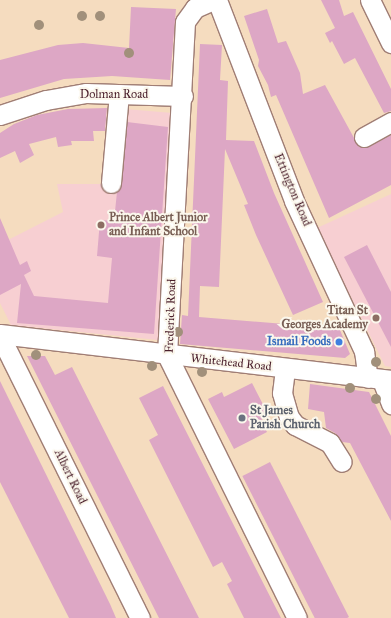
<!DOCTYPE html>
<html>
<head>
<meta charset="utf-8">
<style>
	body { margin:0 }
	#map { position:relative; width:391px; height:618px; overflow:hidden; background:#f5dcbf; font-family:"IM FELL Great Primer",serif }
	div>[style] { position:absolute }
	.built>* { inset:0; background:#f7cfd2 }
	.building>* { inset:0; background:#dda7c5; transform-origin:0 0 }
	.roads { filter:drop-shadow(1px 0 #a07e75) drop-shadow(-1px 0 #a07e75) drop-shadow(0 1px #a07e75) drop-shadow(0 -1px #a07e75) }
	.minor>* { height:19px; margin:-9.5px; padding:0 9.5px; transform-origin:9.5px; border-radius:9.5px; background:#fff }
	.trees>* { width:10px; height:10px; margin:-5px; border-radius:50%; background:#a1907b }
	.dots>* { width:11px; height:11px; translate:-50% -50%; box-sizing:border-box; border:2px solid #fbf7ec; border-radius:50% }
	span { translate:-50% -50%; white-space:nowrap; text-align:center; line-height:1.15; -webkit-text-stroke:4px #fbf7ec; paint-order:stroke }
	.street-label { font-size:12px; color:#4a1f2b }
	.education-label { font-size:12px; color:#785e54; font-weight:700 }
	.left { translate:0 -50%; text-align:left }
	.right { translate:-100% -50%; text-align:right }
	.shop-label { font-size:12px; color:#366cbe; font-weight:700 }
	.worship-label { font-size:12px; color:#5b616d; font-weight:700 }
</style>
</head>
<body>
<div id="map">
	<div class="built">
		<i style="clip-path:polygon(113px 108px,173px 113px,158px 340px,11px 325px,0 303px,0 244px,63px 212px,57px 184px,104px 184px)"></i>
		<i style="clip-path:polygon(391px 194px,391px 367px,385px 366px,317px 228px)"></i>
	</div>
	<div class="building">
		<i style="clip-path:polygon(321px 0,339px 0,344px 16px,353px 12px,391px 89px,391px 111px,384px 113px,355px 58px,344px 64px,332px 41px,330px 43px,325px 33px,335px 28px)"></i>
		<i style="clip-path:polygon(131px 7px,176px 9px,170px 80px,112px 76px,64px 79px,0 98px,0 60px,58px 45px,83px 43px,129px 48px)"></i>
		<i style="clip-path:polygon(267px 9px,278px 43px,286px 41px,300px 73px,303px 94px,325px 85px,359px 147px,369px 147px,391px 135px,391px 185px,329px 218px,276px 95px,271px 97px,268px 85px,258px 66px,259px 60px,244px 16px)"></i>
		<i style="clip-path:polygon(200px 44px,222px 45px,220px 80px,228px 81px,226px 140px,254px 141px,274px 193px,323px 302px,293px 315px,256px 235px,244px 205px,248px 204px,225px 149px,219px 287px,200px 286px,199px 317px,334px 328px,340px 330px,350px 354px,345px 358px,180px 344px,182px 315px,188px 316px)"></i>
		<i style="clip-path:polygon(107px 108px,105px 131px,93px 131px,94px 141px,71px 141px,72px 145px,58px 147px,56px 137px,29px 144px,34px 155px,20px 163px,15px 151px,0 158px,0 133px,14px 124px,37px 115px,68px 109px)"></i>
		<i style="clip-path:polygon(127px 122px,168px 127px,154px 334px,17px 323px,21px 284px,0 295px,0 218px,20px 265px,27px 261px,31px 271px,24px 275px,34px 296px,108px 303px,112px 258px,97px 256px,100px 220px,114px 221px,117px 192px,122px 184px)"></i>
		<i style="clip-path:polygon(367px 245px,391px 292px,391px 347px,344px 257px)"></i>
		<i style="clip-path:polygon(27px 356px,45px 356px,55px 375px,72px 367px,199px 618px,159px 618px)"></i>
		<i style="clip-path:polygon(0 381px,110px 604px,116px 618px,69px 618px,0 482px)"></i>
		<i style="clip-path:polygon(252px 383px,269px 416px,261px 420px,267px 432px,234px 449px,208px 399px,222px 392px,224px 397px)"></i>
		<i style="clip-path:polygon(310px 384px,369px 392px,391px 436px,391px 521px,350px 443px,342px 442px,335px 433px,326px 428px,324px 412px,308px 409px)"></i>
		<i style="clip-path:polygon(163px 386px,256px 569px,281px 618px,244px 618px,227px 584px,232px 581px,222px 562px,213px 567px,149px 440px,158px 435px,139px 398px)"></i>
		<i style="left:270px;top:462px;width:174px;height:31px;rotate:63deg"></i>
	</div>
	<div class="roads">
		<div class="minor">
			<i style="left:213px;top:0;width:20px;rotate:156deg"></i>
			<i style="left:195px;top:8px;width:17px;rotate:126deg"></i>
			<i style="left:185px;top:22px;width:333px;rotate:93.1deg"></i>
			<i style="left:167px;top:355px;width:293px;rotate:63.7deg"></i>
			<i style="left:217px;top:0;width:215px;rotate:69deg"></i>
			<i style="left:294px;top:201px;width:166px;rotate:65deg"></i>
			<i style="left:364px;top:351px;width:27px;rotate:82deg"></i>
			<i style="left:370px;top:0;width:48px;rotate:64deg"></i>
			<i style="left:0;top:115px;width:48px;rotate:-18.1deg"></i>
			<i style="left:46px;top:100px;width:41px;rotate:-9.9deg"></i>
			<i style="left:86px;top:93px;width:97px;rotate:1.8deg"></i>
			<i style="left:364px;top:137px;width:31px;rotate:-29deg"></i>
			<i style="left:111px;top:183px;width:89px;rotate:-84.9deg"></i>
			<i style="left:0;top:334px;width:394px;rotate:6.7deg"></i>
			<i style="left:0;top:336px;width:315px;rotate:63.6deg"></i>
			<i style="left:285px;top:369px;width:24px;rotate:97deg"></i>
			<i style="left:282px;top:393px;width:25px;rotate:74deg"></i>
			<i style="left:289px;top:417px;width:10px;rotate:53deg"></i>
			<i style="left:295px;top:425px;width:39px;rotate:27deg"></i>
			<i style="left:330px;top:443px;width:22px;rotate:58deg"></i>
			<i style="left:382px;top:380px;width:26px;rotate:69deg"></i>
		</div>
	</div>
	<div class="trees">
		<i style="left:82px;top:16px"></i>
		<i style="left:100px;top:16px"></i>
		<i style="left:39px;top:25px"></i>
		<i style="left:129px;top:53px"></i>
		<i style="left:178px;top:332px"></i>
		<i style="left:36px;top:355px"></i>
		<i style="left:376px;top:362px"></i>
		<i style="left:152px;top:366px"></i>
		<i style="left:202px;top:372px"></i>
		<i style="left:350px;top:388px"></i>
		<i style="left:376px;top:399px"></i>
	</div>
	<div class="dots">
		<i style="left:101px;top:225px;background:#8d6e63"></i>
		<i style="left:376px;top:318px;background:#8d6e63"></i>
		<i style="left:339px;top:342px;background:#3f7fe0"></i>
		<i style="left:242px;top:418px;background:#6b7280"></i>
	</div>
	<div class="street-label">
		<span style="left:114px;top:95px">Dolman Road</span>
		<span style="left:292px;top:190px;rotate:67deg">Ettington Road</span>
		<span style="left:171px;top:316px;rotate:-88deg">Frederick Road</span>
		<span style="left:231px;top:363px;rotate:6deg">Whitehead Road</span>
		<span style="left:70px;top:477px;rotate:64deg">Albert Road</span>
	</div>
	<div class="education-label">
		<span class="left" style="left:109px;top:225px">Prince Albert Junior<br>and Infant School</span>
		<span class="right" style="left:368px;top:318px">Titan St<br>Georges Academy</span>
	</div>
	<div class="shop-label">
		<span class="right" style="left:331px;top:342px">Ismail Foods</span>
	</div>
	<div class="worship-label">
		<span class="left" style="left:250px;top:418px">St James<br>Parish Church</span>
	</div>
</div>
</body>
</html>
